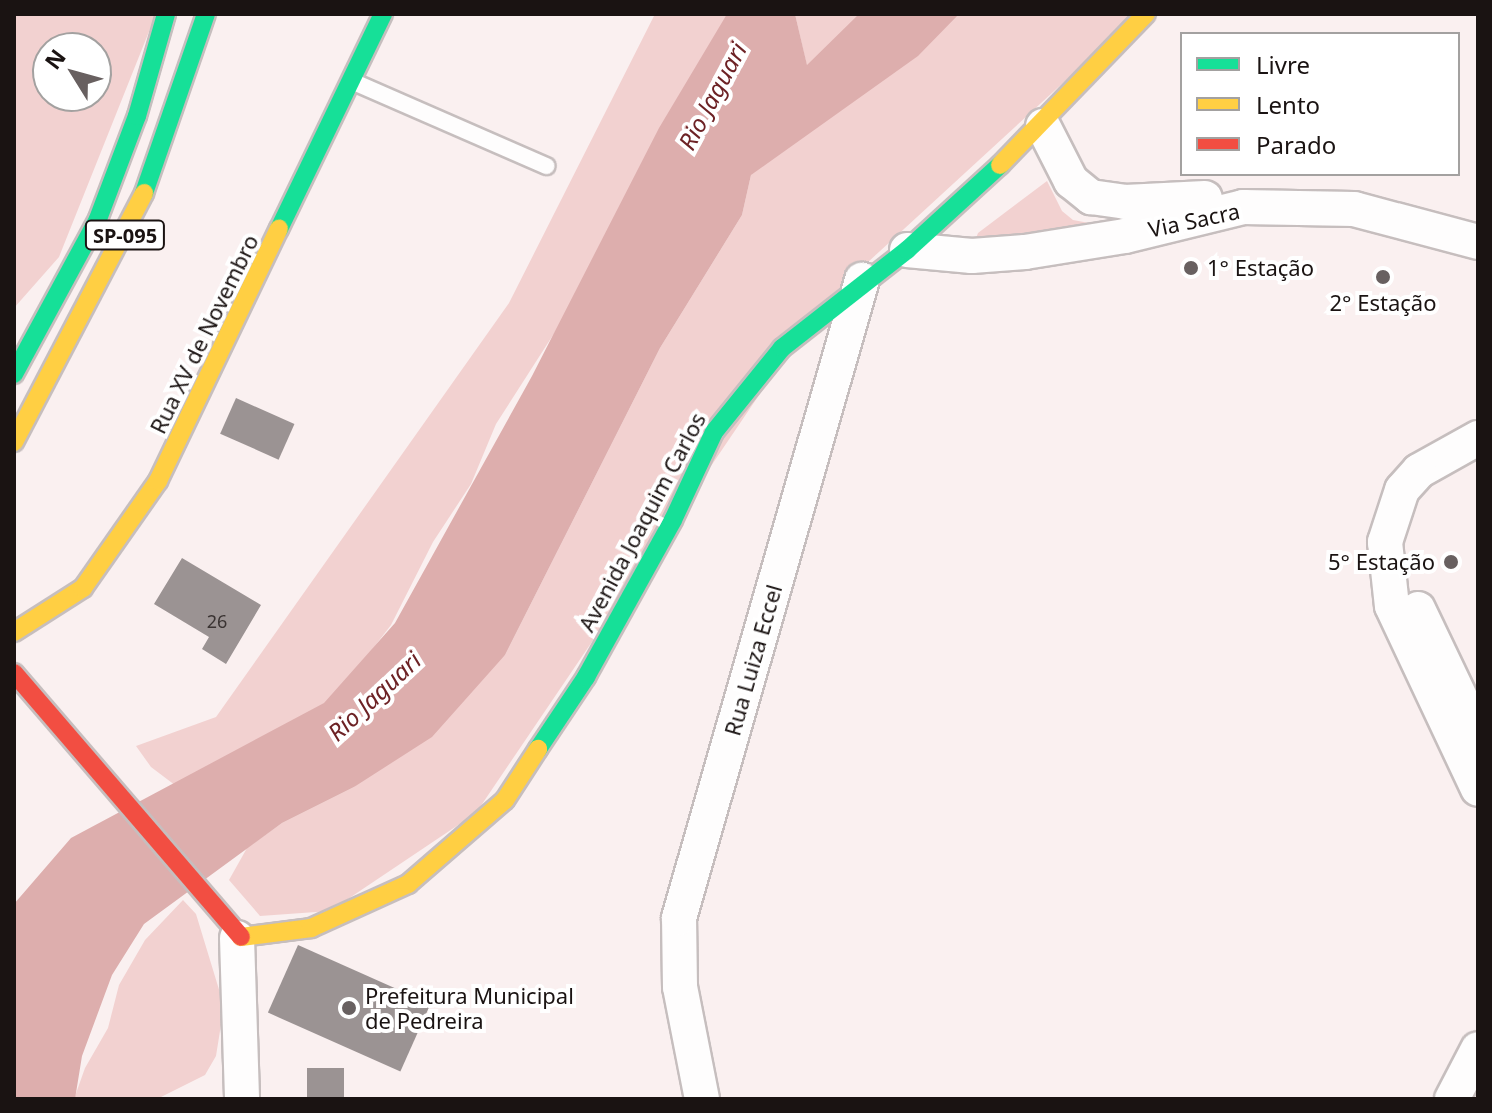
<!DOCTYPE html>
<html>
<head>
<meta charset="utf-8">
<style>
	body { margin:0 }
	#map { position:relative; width:1492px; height:1113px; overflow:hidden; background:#faf0f0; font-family:"Noto Sans",sans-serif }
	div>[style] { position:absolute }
	.green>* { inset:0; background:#f2d1d0 }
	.water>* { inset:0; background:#ddaead }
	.building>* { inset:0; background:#9b9393; transform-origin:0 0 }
	.roads { filter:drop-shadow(2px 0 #c6bebe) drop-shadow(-2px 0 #c6bebe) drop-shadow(0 2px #c6bebe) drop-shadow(0 -2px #c6bebe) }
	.lane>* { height:16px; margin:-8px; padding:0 8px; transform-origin:8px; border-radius:8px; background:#fefdfd }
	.street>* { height:34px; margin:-17px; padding:0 17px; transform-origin:17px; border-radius:17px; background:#fefdfd }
	.fast>* { height:18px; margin:-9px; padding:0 9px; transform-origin:9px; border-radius:9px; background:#16e098 }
	.slow>* { height:18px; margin:-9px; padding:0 9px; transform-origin:9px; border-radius:9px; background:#ffcf43 }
	.jam>* { height:18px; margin:-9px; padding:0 9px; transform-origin:9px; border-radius:9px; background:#f24e42 }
	.dots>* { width:22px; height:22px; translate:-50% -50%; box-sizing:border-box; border:4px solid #fff; border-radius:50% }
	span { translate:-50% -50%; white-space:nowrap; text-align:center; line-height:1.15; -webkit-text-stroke:8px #fff; paint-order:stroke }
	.number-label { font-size:18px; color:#3a3332 }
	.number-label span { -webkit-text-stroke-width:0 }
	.shield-label span { padding:2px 6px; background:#fff; border:2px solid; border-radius:6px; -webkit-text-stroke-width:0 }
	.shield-label { font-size:20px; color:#1a1312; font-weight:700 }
	.street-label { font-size:22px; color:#1a1312 }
	.poi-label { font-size:22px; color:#1a1312 }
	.left { translate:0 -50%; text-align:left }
	.right { translate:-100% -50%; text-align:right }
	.water-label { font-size:24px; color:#6d2225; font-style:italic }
	.frame { position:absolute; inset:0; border:16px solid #1a1312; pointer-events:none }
	.legend { position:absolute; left:1180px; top:32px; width:280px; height:144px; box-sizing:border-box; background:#fff; border:2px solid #a3a1a0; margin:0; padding:10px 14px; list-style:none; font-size:24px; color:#1a1312 }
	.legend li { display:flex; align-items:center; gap:16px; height:40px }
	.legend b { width:40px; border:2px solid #a3a1a0 }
	.north { position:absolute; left:32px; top:32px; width:80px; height:80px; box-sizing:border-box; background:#fff; border:2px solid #a3a1a0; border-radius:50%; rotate:307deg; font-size:22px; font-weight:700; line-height:32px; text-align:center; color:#1a1312 }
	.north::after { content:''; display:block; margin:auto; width:28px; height:36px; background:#686060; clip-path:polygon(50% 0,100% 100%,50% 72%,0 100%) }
</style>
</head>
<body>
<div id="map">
	<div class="green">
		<i style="clip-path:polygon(evenodd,14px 14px,156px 14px,59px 257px,14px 308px,14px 14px,48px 48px,96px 48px,96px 96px,48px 96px,48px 48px)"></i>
		<i style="clip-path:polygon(655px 14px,747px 14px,605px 254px,496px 424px,471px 484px,433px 542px,391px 625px,331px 703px,192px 798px,151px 767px,136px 746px,216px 717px,509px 303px)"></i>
		<i style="clip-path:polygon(795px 14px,1138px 14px,818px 308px,476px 813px,330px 911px,260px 916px,229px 880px,247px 848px,282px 823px,354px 787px,505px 655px,660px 348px,742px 215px,751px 175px,807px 66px)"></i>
		<i style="clip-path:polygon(1047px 181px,1062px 211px,1073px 220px,1105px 226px,975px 241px,978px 233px)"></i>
		<i style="clip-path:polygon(183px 900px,196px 914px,224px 1006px,216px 1056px,205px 1075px,157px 1099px,74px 1099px,85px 1068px,108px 1028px,119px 985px,145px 940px)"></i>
	</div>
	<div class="water">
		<i style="clip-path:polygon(727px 14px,795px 14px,807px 65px,859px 14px,959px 14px,918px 56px,751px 175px,742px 215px,660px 348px,505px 655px,432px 737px,354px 787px,282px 823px,144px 924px,112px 975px,82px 1056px,75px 1099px,14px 1099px,14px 904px,71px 838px,324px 703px,395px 623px,532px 376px,659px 128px)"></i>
	</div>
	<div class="building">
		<i style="left:236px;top:398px;width:64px;height:39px;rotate:24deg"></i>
		<i style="clip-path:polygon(182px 558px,261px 605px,226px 664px,202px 649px,209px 637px,154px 604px)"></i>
		<i style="left:298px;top:945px;width:145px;height:74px;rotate:24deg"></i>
		<i style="left:307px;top:1068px;width:37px;height:31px"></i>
	</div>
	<div class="roads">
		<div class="lane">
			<i style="left:354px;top:82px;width:210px;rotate:23.6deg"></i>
		</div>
		<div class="street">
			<i style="left:1043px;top:126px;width:62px;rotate:63deg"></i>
			<i style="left:1071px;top:181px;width:26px;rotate:39deg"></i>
			<i style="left:1091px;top:197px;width:34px;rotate:8deg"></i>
			<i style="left:1125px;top:202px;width:80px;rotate:-2.9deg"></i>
			<i style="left:907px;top:250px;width:65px;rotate:5.3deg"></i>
			<i style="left:972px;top:256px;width:53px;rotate:-4.3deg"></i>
			<i style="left:1025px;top:252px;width:101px;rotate:-9.1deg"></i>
			<i style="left:1125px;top:236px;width:122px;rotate:-13.8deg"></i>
			<i style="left:1243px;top:207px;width:111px;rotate:1deg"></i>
			<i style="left:1354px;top:209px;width:128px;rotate:14.9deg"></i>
			<i style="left:1478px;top:438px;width:68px;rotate:150.8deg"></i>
			<i style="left:1419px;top:471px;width:25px;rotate:132deg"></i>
			<i style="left:1402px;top:490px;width:55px;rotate:108.1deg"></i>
			<i style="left:1385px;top:542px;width:64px;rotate:83.8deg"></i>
			<i style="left:1392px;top:606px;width:202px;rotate:64.8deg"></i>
			<i style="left:1418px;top:609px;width:140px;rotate:64.5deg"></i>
			<i style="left:237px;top:938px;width:161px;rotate:88.2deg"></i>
			<i style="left:702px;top:1099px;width:114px;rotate:-101.1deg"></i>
			<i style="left:680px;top:987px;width:69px;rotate:-90.8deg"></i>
			<i style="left:679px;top:918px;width:664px;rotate:-74deg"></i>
			<i style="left:1452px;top:1099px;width:56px;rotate:-62.5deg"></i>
		</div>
		<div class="fast">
			<i style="left:144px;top:193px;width:189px;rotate:-70.9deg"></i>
			<i style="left:279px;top:229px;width:239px;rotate:-64.2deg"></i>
			<i style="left:14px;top:374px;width:176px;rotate:-61.5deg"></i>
			<i style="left:98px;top:219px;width:110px;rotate:-69.3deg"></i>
			<i style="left:137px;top:116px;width:106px;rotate:-74.1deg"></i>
			<i style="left:538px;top:749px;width:87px;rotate:-56.3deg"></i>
			<i style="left:586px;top:677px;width:179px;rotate:-61deg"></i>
			<i style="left:673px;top:520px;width:97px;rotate:-65deg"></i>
			<i style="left:714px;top:432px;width:108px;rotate:-51deg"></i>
			<i style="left:782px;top:348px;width:159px;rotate:-38.1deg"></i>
			<i style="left:907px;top:250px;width:126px;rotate:-42.4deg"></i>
		</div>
		<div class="slow">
			<i style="left:1000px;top:165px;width:210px;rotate:-46deg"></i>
			<i style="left:14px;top:442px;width:281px;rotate:-62.4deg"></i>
			<i style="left:14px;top:632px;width:82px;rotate:-32.5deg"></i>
			<i style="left:83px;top:588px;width:131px;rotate:-55deg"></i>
			<i style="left:158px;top:481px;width:280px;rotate:-64.4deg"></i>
			<i style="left:241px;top:937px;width:71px;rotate:-7.3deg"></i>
			<i style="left:311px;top:928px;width:107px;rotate:-24.4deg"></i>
			<i style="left:408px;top:884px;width:128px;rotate:-40.9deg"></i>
			<i style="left:505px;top:800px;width:61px;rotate:-57.1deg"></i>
		</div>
		<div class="jam">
			<i style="left:14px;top:673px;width:348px;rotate:49.3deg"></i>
		</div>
	</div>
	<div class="dots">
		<i style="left:1191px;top:268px;background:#686060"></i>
		<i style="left:1383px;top:277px;background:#686060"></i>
		<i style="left:1451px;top:562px;background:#686060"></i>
		<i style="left:349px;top:1008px;background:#686060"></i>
	</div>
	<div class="number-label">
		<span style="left:217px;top:621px">26</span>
	</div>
	<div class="shield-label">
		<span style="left:125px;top:235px">SP-095</span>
	</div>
	<div class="street-label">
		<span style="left:1194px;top:220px;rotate:-12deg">Via Sacra</span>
		<span style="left:204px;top:334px;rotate:-64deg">Rua XV de Novembro</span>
		<span style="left:642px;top:522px;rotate:-62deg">Avenida Joaquim Carlos</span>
		<span style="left:753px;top:660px;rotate:-74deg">Rua Luiza Eccel</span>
	</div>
	<div class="poi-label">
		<span class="left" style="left:1207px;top:268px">1° Estação</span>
		<span style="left:1383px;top:303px">2° Estação</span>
		<span class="right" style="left:1435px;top:562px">5° Estação</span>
		<span class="left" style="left:365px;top:1008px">Prefeitura Municipal<br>de Pedreira</span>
	</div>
	<div class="water-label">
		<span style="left:712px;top:96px;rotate:-62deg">Rio Jaguari</span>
		<span style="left:374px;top:696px;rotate:-43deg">Rio Jaguari</span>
	</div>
	<div class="frame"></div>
	<ul class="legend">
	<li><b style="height:10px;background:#16e098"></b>Livre</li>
	<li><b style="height:10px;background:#ffcf43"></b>Lento</li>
	<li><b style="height:10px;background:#f24e42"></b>Parado</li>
	</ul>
	<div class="north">N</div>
</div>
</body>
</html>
